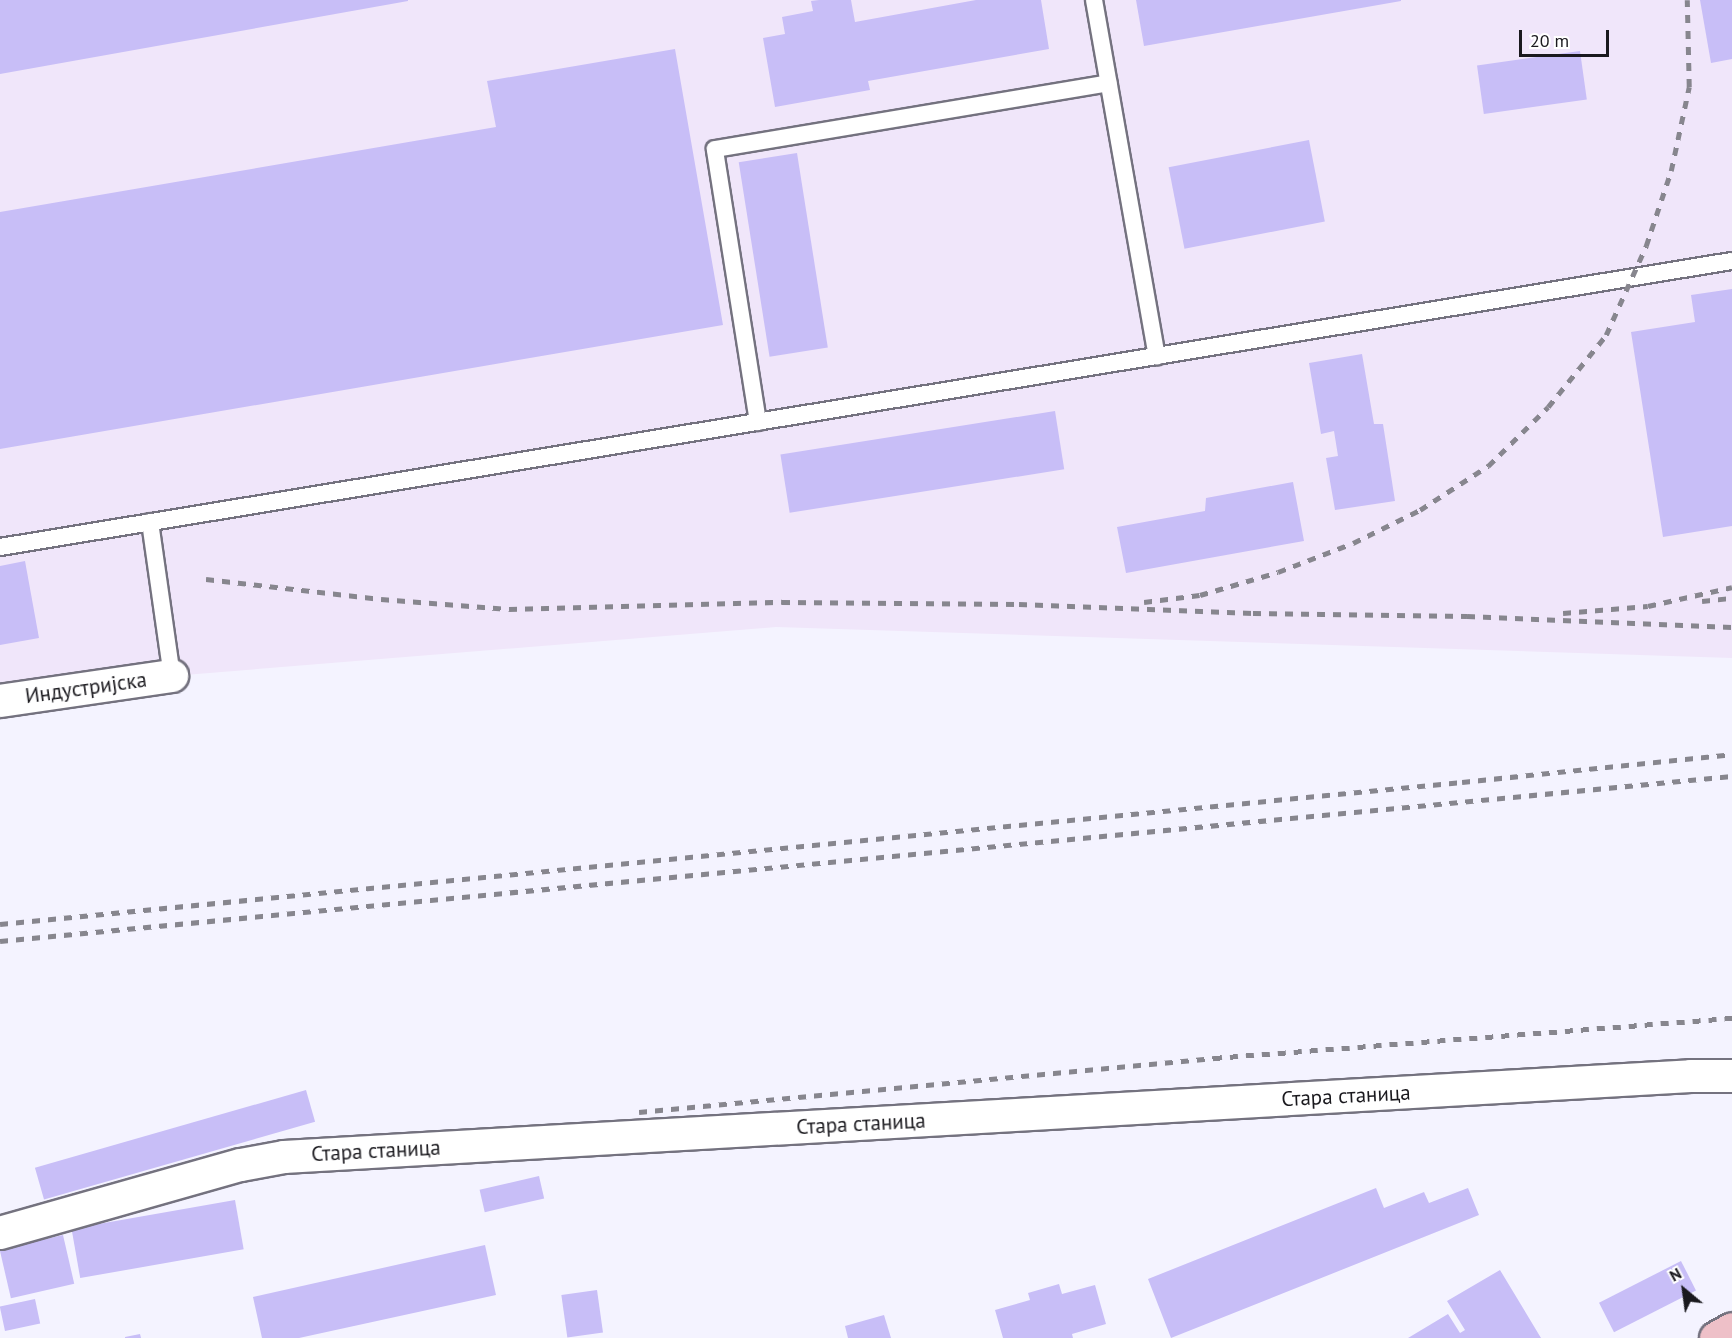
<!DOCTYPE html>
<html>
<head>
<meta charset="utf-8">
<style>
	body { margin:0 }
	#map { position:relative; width:1732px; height:1338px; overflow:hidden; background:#f4f3ff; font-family:"PT Sans",sans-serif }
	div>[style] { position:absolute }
	.industrial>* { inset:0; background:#f0e6fa }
	.building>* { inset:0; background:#c8bef7; transform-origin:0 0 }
	.roads { filter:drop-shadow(2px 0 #74727f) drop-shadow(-2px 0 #74727f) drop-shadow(0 2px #74727f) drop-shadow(0 -2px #74727f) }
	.service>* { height:16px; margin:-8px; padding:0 8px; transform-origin:8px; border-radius:8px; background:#fff }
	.minor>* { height:32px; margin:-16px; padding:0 16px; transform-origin:16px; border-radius:16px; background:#fff }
	.primary>* { height:33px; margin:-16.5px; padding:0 16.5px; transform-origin:16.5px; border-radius:16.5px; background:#eec0c8 }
	.rail>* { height:4.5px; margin-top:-2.25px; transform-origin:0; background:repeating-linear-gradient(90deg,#87868e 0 8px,transparent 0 16px) }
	span { translate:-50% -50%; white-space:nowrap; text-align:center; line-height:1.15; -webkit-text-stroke:4.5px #fff; paint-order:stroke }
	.street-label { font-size:21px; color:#1a191e }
	.north { position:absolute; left:1654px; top:1260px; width:60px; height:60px; -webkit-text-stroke:4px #fff; paint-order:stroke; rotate:331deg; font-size:16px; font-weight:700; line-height:24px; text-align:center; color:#1a191e }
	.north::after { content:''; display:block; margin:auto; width:21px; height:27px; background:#1a191e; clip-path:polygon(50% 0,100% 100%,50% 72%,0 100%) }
	.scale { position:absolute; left:1519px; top:30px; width:90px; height:27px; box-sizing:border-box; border:3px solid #1a191e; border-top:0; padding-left:8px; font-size:18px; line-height:21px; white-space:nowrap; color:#1a191e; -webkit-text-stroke:4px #fff; paint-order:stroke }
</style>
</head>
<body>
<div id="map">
	<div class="industrial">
		<i style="clip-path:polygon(0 0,1732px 0,1732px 658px,776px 627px,172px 676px,0 701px)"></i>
	</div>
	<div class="building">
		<i style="clip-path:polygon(0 0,408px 0,408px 1px,0 74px)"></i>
		<i style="clip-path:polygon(819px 0,851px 0,855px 22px,976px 0,1041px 0,1049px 49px,868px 81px,870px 90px,775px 107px,763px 38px,785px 34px,782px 17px,813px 11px,811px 1px)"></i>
		<i style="clip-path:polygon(1136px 0,1401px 0,1401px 1px,1144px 46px)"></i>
		<i style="clip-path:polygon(1700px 0,1732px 0,1732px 59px,1711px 63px)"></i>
		<i style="clip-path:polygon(675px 49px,723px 325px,0 449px,0 212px,496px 127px,487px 81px)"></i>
		<i style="left:1580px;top:51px;width:49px;height:104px;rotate:82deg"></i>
		<i style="left:1309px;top:140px;width:83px;height:143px;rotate:79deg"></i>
		<i style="left:797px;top:153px;width:197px;height:59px;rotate:81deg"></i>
		<i style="clip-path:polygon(1732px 289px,1732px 526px,1663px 537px,1631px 332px,1695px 322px,1691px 295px)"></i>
		<i style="clip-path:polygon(1362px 354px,1374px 424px,1383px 424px,1395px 501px,1335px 510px,1326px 458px,1338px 456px,1334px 431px,1321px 434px,1309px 363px)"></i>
		<i style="left:1055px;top:411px;width:59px;height:278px;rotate:81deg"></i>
		<i style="clip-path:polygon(1293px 482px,1304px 541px,1126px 573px,1117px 527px,1205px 511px,1206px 498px)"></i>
		<i style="clip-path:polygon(25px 561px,39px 638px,0 645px,0 566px)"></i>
		<i style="left:306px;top:1090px;width:33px;height:282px;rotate:74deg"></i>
		<i style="left:539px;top:1176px;width:23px;height:61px;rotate:77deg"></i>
		<i style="clip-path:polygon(1376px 1188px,1384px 1208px,1424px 1192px,1429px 1203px,1468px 1188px,1479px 1215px,1171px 1338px,1148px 1279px)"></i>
		<i style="left:235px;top:1200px;width:50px;height:166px;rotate:80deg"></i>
		<i style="left:63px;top:1235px;width:50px;height:65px;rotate:77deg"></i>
		<i style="clip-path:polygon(485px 1245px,496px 1295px,299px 1338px,262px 1338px,253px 1297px)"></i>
		<i style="left:1681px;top:1261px;width:33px;height:92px;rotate:63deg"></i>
		<i style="clip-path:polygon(1500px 1270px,1541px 1338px,1408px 1338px,1448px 1314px,1460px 1333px,1465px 1330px,1447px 1301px)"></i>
		<i style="clip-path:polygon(1059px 1284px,1062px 1294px,1095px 1285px,1106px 1324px,1072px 1334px,1073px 1338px,1003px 1338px,995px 1310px,1030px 1300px,1028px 1293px)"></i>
		<i style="left:597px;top:1290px;width:43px;height:36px;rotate:82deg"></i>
		<i style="left:35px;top:1299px;width:25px;height:36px;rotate:78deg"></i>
		<i style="clip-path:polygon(884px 1315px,891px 1338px,848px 1338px,845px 1326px)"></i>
		<i style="clip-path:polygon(140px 1334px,141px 1338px,125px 1338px,125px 1337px)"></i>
	</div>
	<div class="roads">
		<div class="service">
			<i style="left:1094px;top:0;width:362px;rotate:80deg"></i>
			<i style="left:758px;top:422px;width:276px;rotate:-99deg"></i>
			<i style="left:715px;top:149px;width:399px;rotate:-9.5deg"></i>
			<i style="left:150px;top:522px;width:156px;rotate:81.9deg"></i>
			<i style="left:0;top:547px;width:1755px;rotate:-9.38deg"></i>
		</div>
		<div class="minor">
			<i style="left:0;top:701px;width:174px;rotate:-8.3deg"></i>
			<i style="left:0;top:1233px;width:250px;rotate:-15.8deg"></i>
			<i style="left:241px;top:1165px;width:44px;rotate:-10.5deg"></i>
			<i style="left:284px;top:1157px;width:1409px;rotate:-3.29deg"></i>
			<i style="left:1691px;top:1076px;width:41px"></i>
		</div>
		<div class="primary">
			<i style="left:1716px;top:1338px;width:18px;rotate:-29deg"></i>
		</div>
	</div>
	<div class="rail">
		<i style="left:206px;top:579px;width:176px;rotate:6.5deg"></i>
		<i style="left:381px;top:599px;width:128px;rotate:4.5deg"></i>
		<i style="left:509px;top:609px;width:273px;rotate:-1.5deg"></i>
		<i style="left:782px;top:602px;width:237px;rotate:0.5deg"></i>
		<i style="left:1019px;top:604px;width:234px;rotate:2.2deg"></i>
		<i style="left:1253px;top:613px;width:214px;rotate:0.8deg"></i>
		<i style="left:1467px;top:616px;width:265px;rotate:2.4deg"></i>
		<i style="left:1702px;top:601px;width:30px;rotate:-6deg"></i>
		<i style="left:1144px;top:602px;width:56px;rotate:-7.1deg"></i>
		<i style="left:1200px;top:595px;width:81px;rotate:-16.4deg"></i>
		<i style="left:1278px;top:572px;width:80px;rotate:-21.1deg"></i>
		<i style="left:1353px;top:543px;width:75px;rotate:-26.2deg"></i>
		<i style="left:1420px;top:510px;width:81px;rotate:-32.9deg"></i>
		<i style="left:1488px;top:466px;width:84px;rotate:-44.5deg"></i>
		<i style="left:1548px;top:407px;width:92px;rotate:-51.1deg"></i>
		<i style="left:1606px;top:335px;width:98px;rotate:-65.8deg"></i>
		<i style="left:1646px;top:246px;width:79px;rotate:-71.6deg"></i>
		<i style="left:1671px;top:171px;width:86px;rotate:-77.9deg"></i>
		<i style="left:1689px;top:87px;width:87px;rotate:-91.3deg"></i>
		<i style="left:1563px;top:613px;width:85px;rotate:-4.7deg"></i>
		<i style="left:1648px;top:606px;width:86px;rotate:-12.7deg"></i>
		<i style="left:0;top:924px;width:1469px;rotate:-5.55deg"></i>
		<i style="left:1462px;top:782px;width:271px;rotate:-5.9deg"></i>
		<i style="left:0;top:941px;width:1740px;rotate:-5.44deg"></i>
		<i style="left:639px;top:1112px;width:578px;rotate:-5.37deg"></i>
		<i style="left:1214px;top:1058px;width:520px;rotate:-4.42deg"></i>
	</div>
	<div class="street-label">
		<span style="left:86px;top:688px;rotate:-8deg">Индустријска</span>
		<span style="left:1346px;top:1096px;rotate:-3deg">Стара станица</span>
		<span style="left:861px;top:1124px;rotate:-3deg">Стара станица</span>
		<span style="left:376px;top:1151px;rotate:-3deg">Стара станица</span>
	</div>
	<div class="north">N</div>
	<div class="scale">20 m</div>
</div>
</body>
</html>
